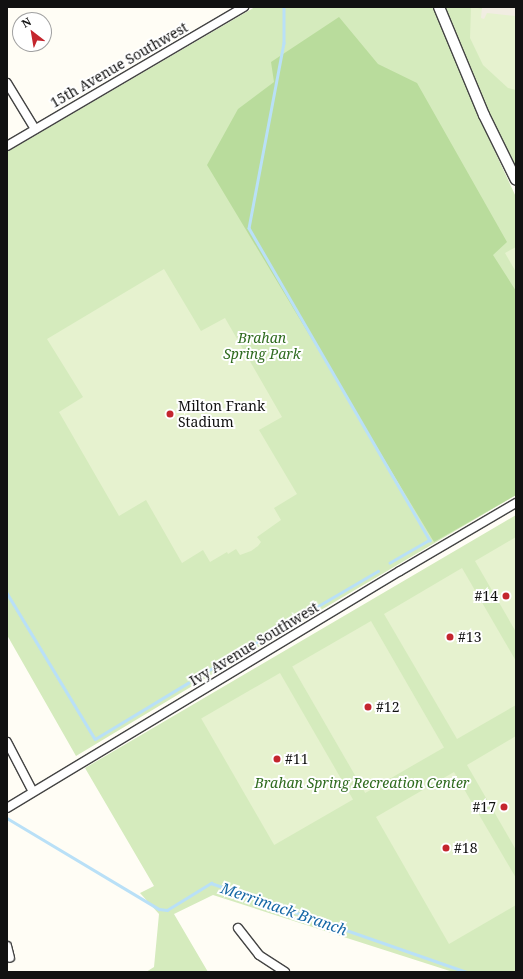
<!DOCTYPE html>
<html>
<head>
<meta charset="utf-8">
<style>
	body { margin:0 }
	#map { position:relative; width:523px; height:979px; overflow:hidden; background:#fffdf5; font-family:"Noto Serif",serif }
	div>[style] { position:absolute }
	.green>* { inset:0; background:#d5ebbd }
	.forest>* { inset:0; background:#b9dc9c }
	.pitch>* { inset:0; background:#e6f2cf; transform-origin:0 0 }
	.plaza>* { inset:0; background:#f1ede2 }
	.stream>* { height:2.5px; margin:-1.25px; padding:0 1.25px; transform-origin:1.25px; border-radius:1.25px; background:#b9e0f7 }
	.roads { filter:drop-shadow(1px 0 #444) drop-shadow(-1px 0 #444) drop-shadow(0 1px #444) drop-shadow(0 -1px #444) }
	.minor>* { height:8px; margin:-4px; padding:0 4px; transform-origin:4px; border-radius:4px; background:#fff }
	.tertiary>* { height:10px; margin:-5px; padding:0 5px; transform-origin:5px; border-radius:5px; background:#fff }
	.dots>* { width:11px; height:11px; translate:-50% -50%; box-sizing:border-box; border:2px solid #fff; border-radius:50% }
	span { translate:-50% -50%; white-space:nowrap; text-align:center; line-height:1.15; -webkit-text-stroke:4px #fff; paint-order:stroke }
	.street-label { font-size:14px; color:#111 }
	.park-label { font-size:14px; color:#2f6b1f; font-style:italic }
	.poi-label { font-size:14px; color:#111 }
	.left { translate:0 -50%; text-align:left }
	.right { translate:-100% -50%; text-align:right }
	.water-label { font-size:15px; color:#1768a6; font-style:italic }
	.frame { position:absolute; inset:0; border:8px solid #111; pointer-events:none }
	.north { position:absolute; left:12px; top:12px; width:40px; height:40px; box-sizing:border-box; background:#fff; border:1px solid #a0a0a0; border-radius:50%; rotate:329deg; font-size:11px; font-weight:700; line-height:16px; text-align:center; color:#111 }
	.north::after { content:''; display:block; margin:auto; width:14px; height:18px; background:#c4262e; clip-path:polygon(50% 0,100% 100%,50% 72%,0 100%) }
</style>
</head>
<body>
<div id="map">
	<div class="green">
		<i style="clip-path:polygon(255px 7px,434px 7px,484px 128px,516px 197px,516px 495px,199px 682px,76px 756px,7px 635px,7px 152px)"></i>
		<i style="clip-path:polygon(445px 7px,516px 7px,516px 173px,498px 136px)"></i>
		<i style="clip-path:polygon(516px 515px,516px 972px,453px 972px,213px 895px,174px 914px,208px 972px,146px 972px,154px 967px,159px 914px,140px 893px,154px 886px,85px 768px)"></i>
	</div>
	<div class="forest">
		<i style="clip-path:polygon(339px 17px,378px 64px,417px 83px,507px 242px,493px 255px,516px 291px,516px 495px,434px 542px,207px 165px,238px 109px,274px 82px,271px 62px)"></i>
	</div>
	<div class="pitch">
		<i style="clip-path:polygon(471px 7px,516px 14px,516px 90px,508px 88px,483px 65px,470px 38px)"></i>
		<i style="clip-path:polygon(516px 247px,516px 272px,505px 253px)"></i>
		<i style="clip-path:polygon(164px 269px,201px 331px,225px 318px,282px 417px,259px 430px,297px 494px,274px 508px,281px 520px,257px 537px,261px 542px,258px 546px,251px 551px,240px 555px,236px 549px,228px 554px,227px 552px,210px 562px,203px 550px,182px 563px,146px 500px,119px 516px,59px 412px,83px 397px,47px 339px)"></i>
		<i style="clip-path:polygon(516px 537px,516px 632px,475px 561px)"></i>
		<i style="clip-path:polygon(462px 568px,516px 661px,516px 705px,457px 739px,384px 614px)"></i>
		<i style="left:371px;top:621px;width:146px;height:91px;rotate:60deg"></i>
		<i style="left:280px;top:673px;width:146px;height:91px;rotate:60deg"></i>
		<i style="clip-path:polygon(516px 736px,516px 850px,467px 765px)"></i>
		<i style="clip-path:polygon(454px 772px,516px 878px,516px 905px,449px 944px,376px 817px)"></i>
	</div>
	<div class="plaza">
		<i style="clip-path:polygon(482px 7px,516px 7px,516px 16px,487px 13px,484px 19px,481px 18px)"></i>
	</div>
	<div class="stream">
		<i style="left:284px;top:7px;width:36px;rotate:90deg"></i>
		<i style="left:284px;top:43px;width:188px;rotate:100.7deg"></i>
		<i style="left:249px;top:228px;width:361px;rotate:59.9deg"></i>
		<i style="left:430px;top:540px;width:46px;rotate:150.1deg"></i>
		<i style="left:7px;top:593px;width:170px;rotate:58.9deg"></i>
		<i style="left:95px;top:739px;width:109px;rotate:-31.1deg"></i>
		<i style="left:301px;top:616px;width:89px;rotate:-30.3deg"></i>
		<i style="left:202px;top:674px;width:94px;rotate:-30.1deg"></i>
		<i style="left:7px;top:818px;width:177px;rotate:30.9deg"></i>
		<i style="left:159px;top:909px;width:8px;rotate:7deg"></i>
		<i style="left:167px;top:910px;width:52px;rotate:-31.5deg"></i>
		<i style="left:211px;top:883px;width:271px;rotate:19.2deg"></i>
	</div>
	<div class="roads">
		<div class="minor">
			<i style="left:7px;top:83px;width:54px;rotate:58.7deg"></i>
			<i style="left:7px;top:146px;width:275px;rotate:-30.4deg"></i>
			<i style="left:7px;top:742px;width:56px;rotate:62.5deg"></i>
			<i style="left:7px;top:808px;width:459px;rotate:-31.1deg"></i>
			<i style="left:400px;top:571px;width:134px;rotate:-30.4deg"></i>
			<i style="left:238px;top:928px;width:34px;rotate:52deg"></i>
			<i style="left:259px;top:955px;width:31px;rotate:33deg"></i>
			<i style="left:7px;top:946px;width:12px;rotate:76deg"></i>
		</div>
		<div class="tertiary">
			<i style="left:439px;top:7px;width:117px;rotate:67.4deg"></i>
			<i style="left:484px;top:115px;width:72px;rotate:63.8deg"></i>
		</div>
	</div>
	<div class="dots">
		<i style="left:170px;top:414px;background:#c4262e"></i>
		<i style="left:506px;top:596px;background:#c4262e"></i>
		<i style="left:450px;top:637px;background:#c4262e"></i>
		<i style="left:368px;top:707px;background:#c4262e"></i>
		<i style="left:277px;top:759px;background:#c4262e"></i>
		<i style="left:504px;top:807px;background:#c4262e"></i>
		<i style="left:446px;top:848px;background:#c4262e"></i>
	</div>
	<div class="street-label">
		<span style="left:119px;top:65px;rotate:-30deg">15th Avenue Southwest</span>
		<span style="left:254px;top:644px;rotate:-31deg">Ivy Avenue Southwest</span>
	</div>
	<div class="park-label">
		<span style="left:262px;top:346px">Brahan<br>Spring Park</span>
		<span style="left:362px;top:783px">Brahan Spring Recreation Center</span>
	</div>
	<div class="poi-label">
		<span class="left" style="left:178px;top:414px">Milton Frank<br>Stadium</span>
		<span class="right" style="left:498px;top:596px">#14</span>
		<span class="left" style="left:458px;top:637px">#13</span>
		<span class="left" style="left:376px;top:707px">#12</span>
		<span class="left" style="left:285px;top:759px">#11</span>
		<span class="right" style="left:496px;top:807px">#17</span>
		<span class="left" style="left:454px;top:848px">#18</span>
	</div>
	<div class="water-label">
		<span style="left:284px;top:909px;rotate:19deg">Merrimack Branch</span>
	</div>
	<div class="frame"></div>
	<div class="north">N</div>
</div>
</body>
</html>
